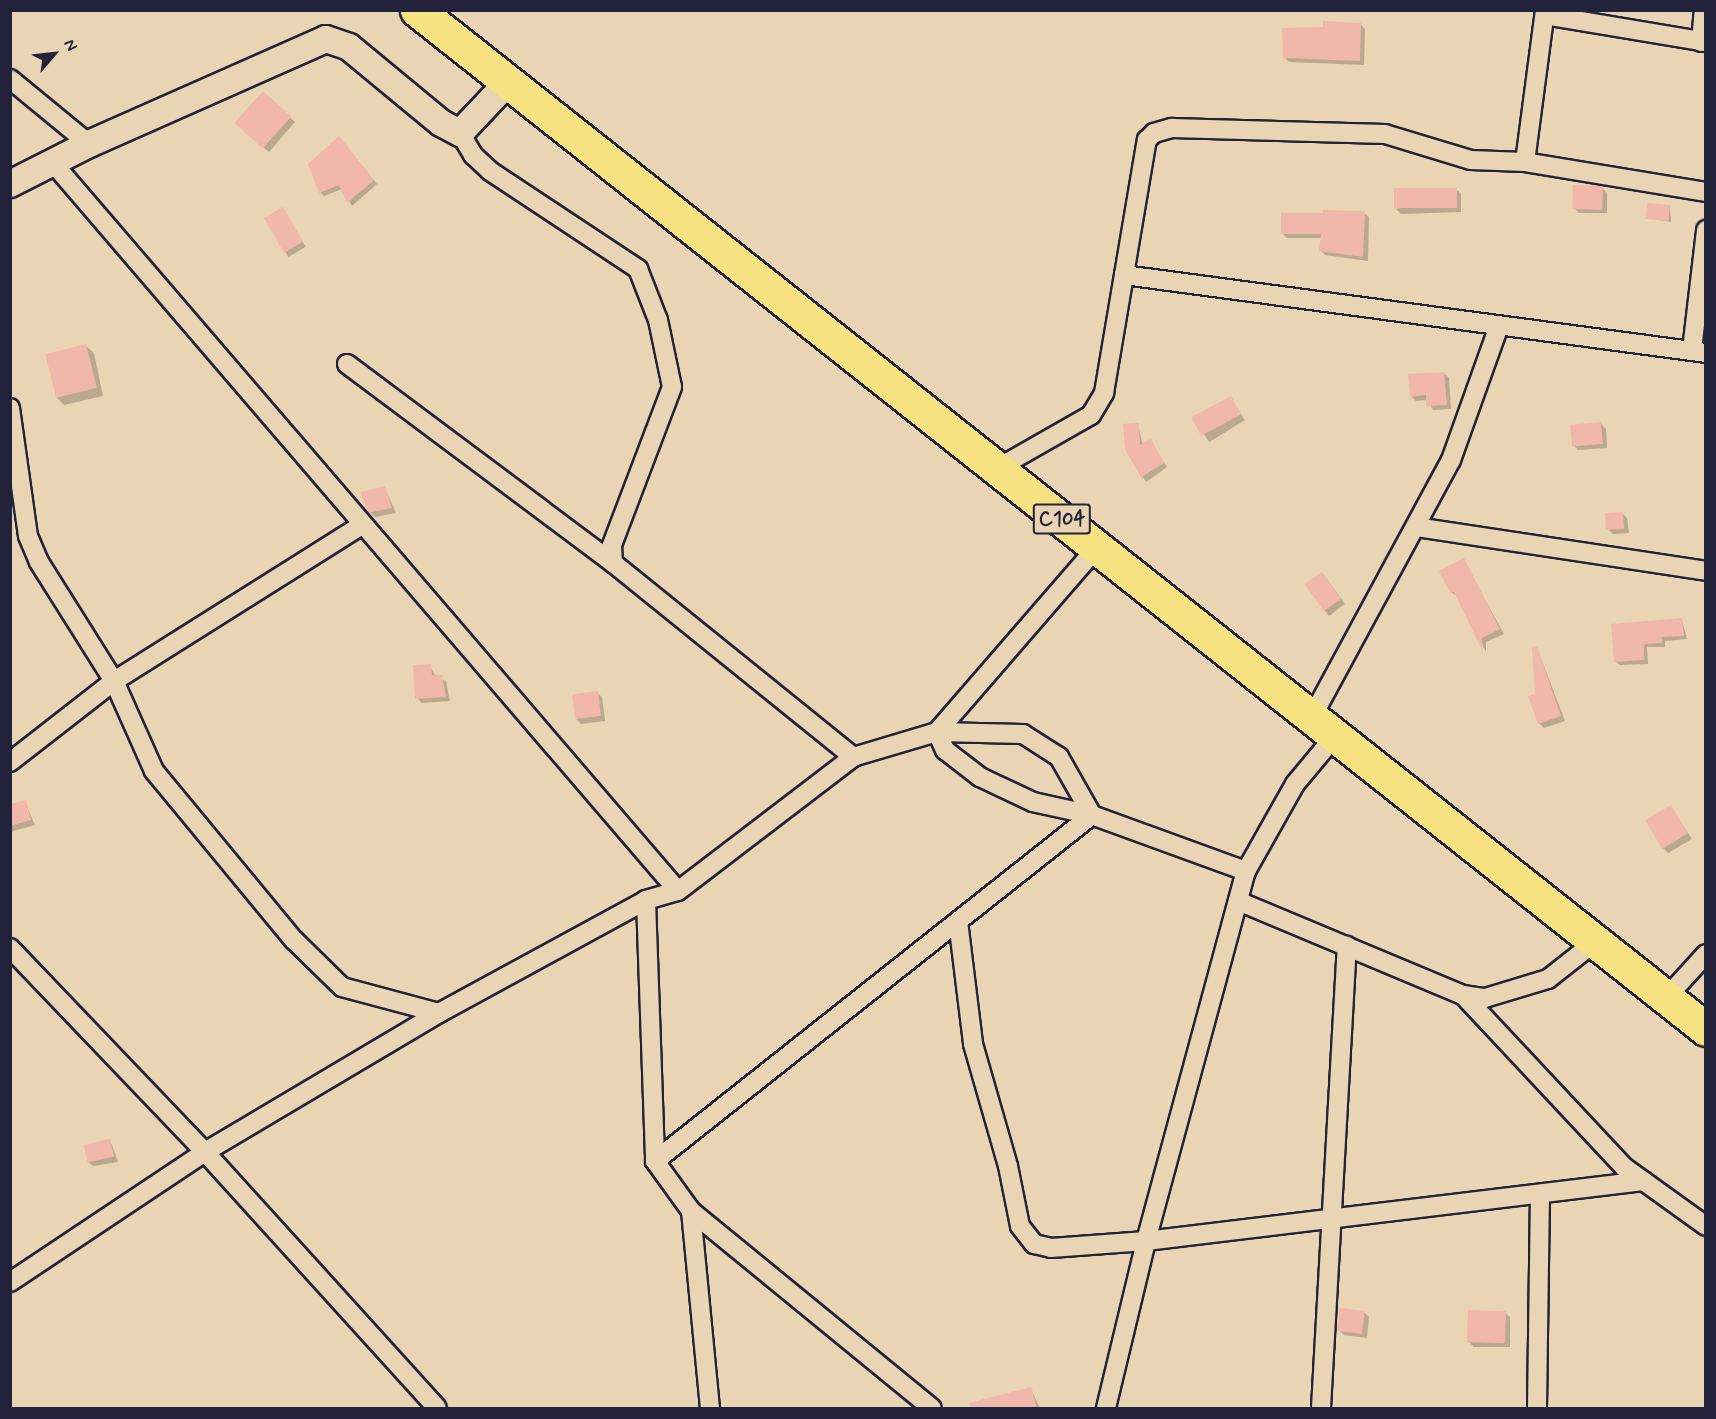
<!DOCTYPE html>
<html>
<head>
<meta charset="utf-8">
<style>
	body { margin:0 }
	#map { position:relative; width:1716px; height:1419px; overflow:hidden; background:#e9d4b3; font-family:Mynerve,sans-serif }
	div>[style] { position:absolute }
	.shadow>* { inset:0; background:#0003; transform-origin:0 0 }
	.building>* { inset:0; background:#f1b7aa; transform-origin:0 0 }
	.roads { filter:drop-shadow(2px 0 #22223b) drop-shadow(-2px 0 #22223b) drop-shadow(0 2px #22223b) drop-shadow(0 -2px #22223b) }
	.street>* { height:18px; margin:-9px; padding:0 9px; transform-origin:9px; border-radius:9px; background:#e9d4b3 }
	.secondary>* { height:26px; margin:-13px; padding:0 13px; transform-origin:13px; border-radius:13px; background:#e9d4b3 }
	.highway>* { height:33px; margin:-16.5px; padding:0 16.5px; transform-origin:16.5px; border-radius:16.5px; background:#f7e281 }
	span { translate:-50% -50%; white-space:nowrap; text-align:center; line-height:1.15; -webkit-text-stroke:4.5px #e9d4b3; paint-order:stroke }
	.shield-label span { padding:2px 4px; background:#e9d4b3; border:2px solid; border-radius:4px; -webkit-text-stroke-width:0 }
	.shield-label { font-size:20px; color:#22223b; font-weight:700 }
	.frame { position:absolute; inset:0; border:12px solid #22223b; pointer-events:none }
	.north { position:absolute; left:24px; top:24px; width:60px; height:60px; -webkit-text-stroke:4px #e9d4b3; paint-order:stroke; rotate:62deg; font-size:16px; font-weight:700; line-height:24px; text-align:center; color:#22223b }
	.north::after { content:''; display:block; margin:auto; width:21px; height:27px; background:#22223b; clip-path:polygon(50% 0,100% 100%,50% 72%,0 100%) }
</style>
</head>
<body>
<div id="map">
	<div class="shadow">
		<i style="clip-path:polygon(1361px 25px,1365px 29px,1364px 65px,1289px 62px,1285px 58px,1324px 28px)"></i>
		<i style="clip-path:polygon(263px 93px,295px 122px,269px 152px,242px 128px)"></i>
		<i style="clip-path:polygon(343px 142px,377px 184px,352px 206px,342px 189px,324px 196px,320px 192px)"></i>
		<i style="clip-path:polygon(1602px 188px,1607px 193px,1607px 213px,1579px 213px,1574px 208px)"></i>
		<i style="clip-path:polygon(1456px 189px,1461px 194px,1461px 212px,1401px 214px,1396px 209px)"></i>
		<i style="clip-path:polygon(1670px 206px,1671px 222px,1647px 218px)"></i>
		<i style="left:283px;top:209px;width:44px;height:20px;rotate:59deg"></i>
		<i style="clip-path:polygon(1364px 213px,1369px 217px,1368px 261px,1325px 255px,1320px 250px,1322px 238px,1287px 238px,1283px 234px)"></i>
		<i style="clip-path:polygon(86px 346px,94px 353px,103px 396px,64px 405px,56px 397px)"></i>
		<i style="clip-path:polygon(1444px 373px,1449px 378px,1451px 409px,1433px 410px,1427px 400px,1416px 401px,1411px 396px)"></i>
		<i style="left:1231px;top:398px;width:26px;height:42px;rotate:58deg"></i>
		<i style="clip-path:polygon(1601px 424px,1606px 429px,1607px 448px,1578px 450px,1573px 445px)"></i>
		<i style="clip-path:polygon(1138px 425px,1143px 445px,1150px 441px,1167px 467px,1146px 482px,1126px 449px)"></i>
		<i style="clip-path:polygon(385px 488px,396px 513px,375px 517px,370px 512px)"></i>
		<i style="clip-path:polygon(1622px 513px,1627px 518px,1629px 533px,1613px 534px,1608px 529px)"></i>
		<i style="clip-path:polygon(1463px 560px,1504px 634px,1486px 642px,1486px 652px,1458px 596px,1452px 593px,1441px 572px)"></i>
		<i style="clip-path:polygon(1327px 579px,1345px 604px,1329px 616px,1325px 611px)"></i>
		<i style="clip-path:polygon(1682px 620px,1687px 639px,1665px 641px,1665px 647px,1647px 647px,1648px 664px,1620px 665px,1616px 662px)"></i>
		<i style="clip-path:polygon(1537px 648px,1565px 721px,1544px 728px,1539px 723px)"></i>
		<i style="clip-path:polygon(430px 666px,436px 677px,446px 681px,450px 701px,422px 703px,417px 698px)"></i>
		<i style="clip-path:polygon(597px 693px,602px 697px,605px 721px,581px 724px,576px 719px)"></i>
		<i style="clip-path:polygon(25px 802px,35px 825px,10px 832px,10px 806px)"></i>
		<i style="clip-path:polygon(1671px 807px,1692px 839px,1668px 853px,1663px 848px)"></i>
		<i style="clip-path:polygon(110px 1140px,118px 1162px,93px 1166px,88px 1162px)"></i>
		<i style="clip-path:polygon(1364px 1312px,1369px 1317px,1367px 1338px,1344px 1335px,1339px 1330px)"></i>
		<i style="clip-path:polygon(1505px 1313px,1510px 1317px,1510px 1347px,1474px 1347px,1469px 1342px)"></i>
		<i style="clip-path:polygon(1031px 1389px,1040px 1408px,996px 1408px,994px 1398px)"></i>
	</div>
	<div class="building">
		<i style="clip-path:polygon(1323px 21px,1361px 23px,1360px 61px,1283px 58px,1282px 28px,1323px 27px)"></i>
		<i style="left:263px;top:91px;width:38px;height:43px;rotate:42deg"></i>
		<i style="clip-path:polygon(339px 136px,374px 180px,347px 203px,339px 185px,319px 193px,308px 164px)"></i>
		<i style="left:1573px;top:185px;width:30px;height:24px;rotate:2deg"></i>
		<i style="left:1457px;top:188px;width:20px;height:63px;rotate:90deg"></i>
		<i style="left:1647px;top:203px;width:23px;height:16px;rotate:5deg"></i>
		<i style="left:283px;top:207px;width:40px;height:22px;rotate:60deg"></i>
		<i style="clip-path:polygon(1323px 210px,1365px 211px,1363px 257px,1319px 251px,1321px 234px,1281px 234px,1281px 213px,1323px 213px)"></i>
		<i style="left:86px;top:344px;width:45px;height:42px;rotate:76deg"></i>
		<i style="clip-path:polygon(1444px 372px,1447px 405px,1426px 406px,1426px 395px,1410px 397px,1408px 374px)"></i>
		<i style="left:1231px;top:396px;width:21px;height:45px;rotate:62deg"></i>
		<i style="left:1601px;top:422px;width:22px;height:31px;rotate:85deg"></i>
		<i style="clip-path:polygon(1139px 423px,1140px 445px,1151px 439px,1164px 463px,1143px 476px,1143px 481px,1125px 449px,1123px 424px)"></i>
		<i style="clip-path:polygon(385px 486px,392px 508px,368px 513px,360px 492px)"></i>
		<i style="left:1623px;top:512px;width:17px;height:18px;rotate:87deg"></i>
		<i style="clip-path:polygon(1464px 558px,1500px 629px,1482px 638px,1482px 650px,1454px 592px,1450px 593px,1439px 571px)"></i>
		<i style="left:1322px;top:572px;width:33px;height:21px;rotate:55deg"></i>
		<i style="clip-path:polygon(1682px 618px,1684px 636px,1662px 637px,1662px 643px,1644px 644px,1644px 660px,1614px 662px,1611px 624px)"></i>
		<i style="clip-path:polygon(1537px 647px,1561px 716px,1538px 724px,1528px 696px,1535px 694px,1532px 648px)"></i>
		<i style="clip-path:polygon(431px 664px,432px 675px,442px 675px,446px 697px,415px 699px,413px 665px)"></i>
		<i style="left:598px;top:691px;width:25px;height:26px;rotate:83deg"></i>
		<i style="clip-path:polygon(26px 800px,31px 820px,10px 826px,10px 804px)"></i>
		<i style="left:1671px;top:805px;width:33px;height:30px;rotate:59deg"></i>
		<i style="left:110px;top:1139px;width:18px;height:27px;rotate:77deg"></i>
		<i style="left:1340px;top:1308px;width:25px;height:23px;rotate:7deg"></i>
		<i style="left:1468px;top:1310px;width:38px;height:32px;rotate:2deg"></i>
		<i style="clip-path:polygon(1031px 1387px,1037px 1408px,970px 1408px,969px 1403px)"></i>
	</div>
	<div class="roads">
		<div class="street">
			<i style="left:1545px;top:15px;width:163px;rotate:9.5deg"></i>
			<i style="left:1701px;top:42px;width:32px;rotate:-85deg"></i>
			<i style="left:10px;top:79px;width:102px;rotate:39.4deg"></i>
			<i style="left:460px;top:133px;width:26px;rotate:59deg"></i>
			<i style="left:473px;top:155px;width:23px;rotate:43deg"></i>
			<i style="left:490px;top:171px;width:178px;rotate:33.5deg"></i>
			<i style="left:638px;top:269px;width:55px;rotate:68.6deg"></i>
			<i style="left:658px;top:320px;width:68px;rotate:78.2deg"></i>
			<i style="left:672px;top:387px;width:169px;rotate:110.8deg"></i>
			<i style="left:612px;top:545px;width:18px;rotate:87deg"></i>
			<i style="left:613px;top:563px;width:309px;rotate:38.9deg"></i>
			<i style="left:1525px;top:162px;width:153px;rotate:-82.5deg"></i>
			<i style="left:53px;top:163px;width:959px;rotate:49.35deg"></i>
			<i style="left:1124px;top:275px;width:587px;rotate:7.63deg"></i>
			<i style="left:1692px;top:350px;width:121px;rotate:-83.3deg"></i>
			<i style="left:347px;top:364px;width:332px;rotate:36.8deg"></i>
			<i style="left:10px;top:408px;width:129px;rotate:82deg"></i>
			<i style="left:28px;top:536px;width:28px;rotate:67deg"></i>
			<i style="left:39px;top:562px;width:141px;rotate:57.8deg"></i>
			<i style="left:114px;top:681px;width:98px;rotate:66deg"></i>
			<i style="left:154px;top:771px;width:219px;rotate:50.4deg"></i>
			<i style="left:294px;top:940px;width:67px;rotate:44.4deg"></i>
			<i style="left:342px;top:987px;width:100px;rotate:15deg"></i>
			<i style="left:998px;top:468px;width:107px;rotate:-29.7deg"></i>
			<i style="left:1091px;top:415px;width:26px;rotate:-59deg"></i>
			<i style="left:1104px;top:393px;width:257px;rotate:-80.4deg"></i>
			<i style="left:1147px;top:140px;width:10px;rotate:-45deg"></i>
			<i style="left:1154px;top:133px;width:19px;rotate:-16deg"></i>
			<i style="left:1172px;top:128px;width:213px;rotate:1.6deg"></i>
			<i style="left:1385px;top:134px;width:90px;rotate:16.8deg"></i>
			<i style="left:1471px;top:160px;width:54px;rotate:2.1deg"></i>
			<i style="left:1525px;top:162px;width:183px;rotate:9.4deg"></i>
			<i style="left:1416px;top:527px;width:293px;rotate:8.6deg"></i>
			<i style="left:1312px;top:717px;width:292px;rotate:-61.6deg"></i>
			<i style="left:1451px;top:460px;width:142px;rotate:-70.3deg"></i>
			<i style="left:10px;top:762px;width:132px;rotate:-37.9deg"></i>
			<i style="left:114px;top:681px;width:293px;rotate:-32.2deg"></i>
			<i style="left:1092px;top:815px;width:60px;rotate:-167.6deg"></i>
			<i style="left:1033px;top:802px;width:59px;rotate:-154.7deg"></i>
			<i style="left:980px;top:777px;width:44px;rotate:-142.4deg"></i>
			<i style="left:945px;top:750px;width:20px;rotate:-114deg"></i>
			<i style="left:937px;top:732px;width:245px;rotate:-49.1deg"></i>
			<i style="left:646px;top:900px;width:261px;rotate:88deg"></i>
			<i style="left:655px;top:1161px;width:62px;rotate:54.2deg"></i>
			<i style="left:691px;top:1211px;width:311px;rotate:39.3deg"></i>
			<i style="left:1238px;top:901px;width:244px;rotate:22.7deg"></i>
			<i style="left:1463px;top:995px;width:22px;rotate:8deg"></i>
			<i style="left:1485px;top:998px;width:66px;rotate:-16.8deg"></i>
			<i style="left:1548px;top:979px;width:60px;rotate:-38.2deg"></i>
			<i style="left:958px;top:921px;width:124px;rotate:83deg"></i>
			<i style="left:973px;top:1044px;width:127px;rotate:74deg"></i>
			<i style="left:1008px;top:1166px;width:61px;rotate:78.7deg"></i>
			<i style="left:1020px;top:1226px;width:23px;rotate:52deg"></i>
			<i style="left:1034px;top:1244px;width:17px;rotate:13deg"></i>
			<i style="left:1051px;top:1248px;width:95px;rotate:-4.2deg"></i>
			<i style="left:1146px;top:1241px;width:501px;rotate:-6.88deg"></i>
			<i style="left:10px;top:948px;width:282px;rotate:46.3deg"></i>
			<i style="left:205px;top:1152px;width:345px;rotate:47.8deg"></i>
			<i style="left:1463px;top:995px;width:236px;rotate:46.9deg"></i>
			<i style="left:1624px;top:1167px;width:101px;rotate:35.7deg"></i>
			<i style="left:1666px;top:998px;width:59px;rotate:-47.7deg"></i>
			<i style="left:655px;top:1161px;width:557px;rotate:-38.37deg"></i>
			<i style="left:1092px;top:815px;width:164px;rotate:20deg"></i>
			<i style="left:691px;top:1211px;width:198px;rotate:84.5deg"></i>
			<i style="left:10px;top:1282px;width:234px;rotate:-33.7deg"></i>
			<i style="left:205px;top:1152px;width:272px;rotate:-30.7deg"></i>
			<i style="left:439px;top:1013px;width:236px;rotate:-28.6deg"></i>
			<i style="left:646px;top:900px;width:33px;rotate:-16deg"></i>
			<i style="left:678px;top:891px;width:220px;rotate:-37.4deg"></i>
			<i style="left:853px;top:757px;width:88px;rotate:-16.6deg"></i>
			<i style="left:937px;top:732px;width:86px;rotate:1.3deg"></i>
			<i style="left:1023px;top:734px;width:43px;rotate:32.6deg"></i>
			<i style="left:1059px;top:757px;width:67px;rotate:60.4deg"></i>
			<i style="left:1106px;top:1408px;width:172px;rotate:-76.5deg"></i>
			<i style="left:1146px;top:1241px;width:383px;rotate:-74.9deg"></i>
			<i style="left:1246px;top:871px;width:100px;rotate:-60.6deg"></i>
			<i style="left:1295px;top:784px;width:62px;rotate:-50.2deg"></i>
			<i style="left:1321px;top:1408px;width:463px;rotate:-86.8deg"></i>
			<i style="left:1537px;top:1408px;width:214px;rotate:-89.2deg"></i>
		</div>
		<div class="secondary">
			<i style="left:10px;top:184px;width:89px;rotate:-26.9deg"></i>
			<i style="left:89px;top:144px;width:259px;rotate:-23.9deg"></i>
			<i style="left:326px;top:39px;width:24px;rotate:19deg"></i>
			<i style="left:349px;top:47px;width:119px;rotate:39.6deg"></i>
			<i style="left:441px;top:123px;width:21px;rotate:28deg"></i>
			<i style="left:460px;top:133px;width:70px;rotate:-46.7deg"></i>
		</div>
		<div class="highway">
			<i style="left:417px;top:10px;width:1643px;rotate:38.33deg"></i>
		</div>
	</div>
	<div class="shield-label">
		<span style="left:1062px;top:519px">C104</span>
	</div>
	<div class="frame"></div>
	<div class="north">N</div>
</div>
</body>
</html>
